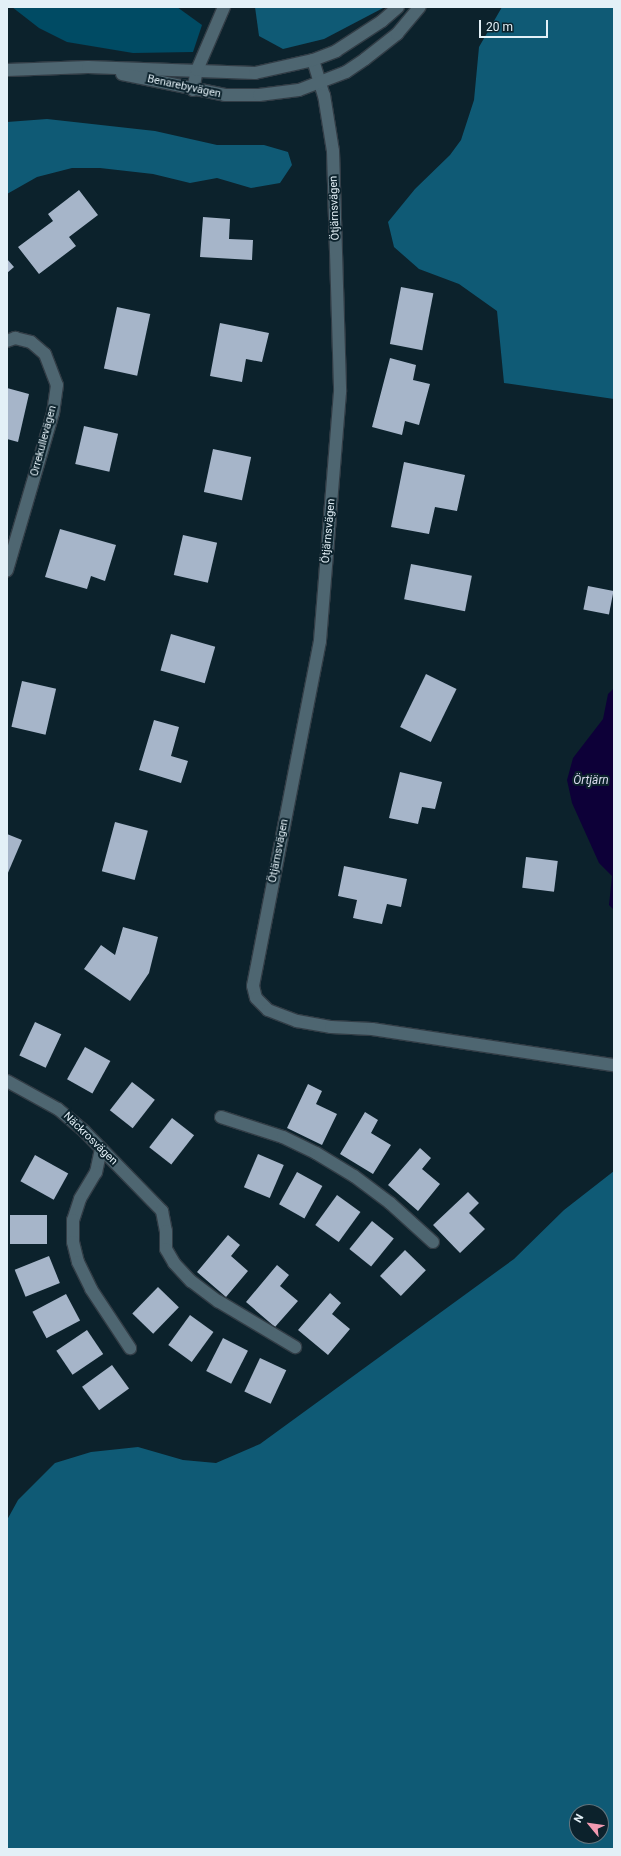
<!DOCTYPE html>
<html>
<head>
<meta charset="utf-8">
<style>
	body { margin:0 }
	#map { position:relative; width:621px; height:1856px; overflow:hidden; background:#0c222c; font-family:Roboto,sans-serif }
	div>[style] { position:absolute }
	.green>* { inset:0; background:#004b64 }
	.forest>* { inset:0; background:#0f5a75 }
	.water>* { inset:0; background:#0d0038 }
	.building>* { inset:0; background:#a6b5c9; transform-origin:0 0 }
	.roads { filter:drop-shadow(1px 0 #323d46) drop-shadow(-1px 0 #323d46) drop-shadow(0 1px #323d46) drop-shadow(0 -1px #323d46) }
	.minor>* { height:12px; margin:-6px; padding:0 6px; transform-origin:6px; border-radius:6px; background:#4e6671 }
	span { translate:-50% -50%; white-space:nowrap; text-align:center; line-height:1.15; -webkit-text-stroke:4px #0c222c; paint-order:stroke }
	.street-label { font-size:11px; color:#e3f0f7 }
	.water-label { font-size:12px; color:#dadbee; font-style:italic }
	.frame { position:absolute; inset:0; border:8px solid #e3f0f7; pointer-events:none }
	.north { position:absolute; left:569px; top:1804px; width:40px; height:40px; box-sizing:border-box; background:#0c222c; border:1px solid #62747d; border-radius:50%; rotate:299deg; font-size:11px; font-weight:700; line-height:16px; text-align:center; color:#e3f0f7 }
	.north::after { content:''; display:block; margin:auto; width:14px; height:18px; background:#f19ab1; clip-path:polygon(50% 0,100% 100%,50% 72%,0 100%) }
	.scale { position:absolute; left:479px; top:20px; width:69px; height:18px; box-sizing:border-box; border:2px solid #e3f0f7; border-top:0; padding-left:5px; font-size:12px; line-height:14px; white-space:nowrap; color:#e3f0f7; -webkit-text-stroke:3px #0c222c; paint-order:stroke }
</style>
</head>
<body>
<div id="map">
	<div class="green">
		<i style="clip-path:polygon(12px 7px,177px 7px,202px 25px,193px 52px,133px 53px,67px 42px,39px 28px)"></i>
	</div>
	<div class="forest">
		<i style="clip-path:polygon(255px 7px,385px 7px,324px 39px,283px 49px,259px 36px)"></i>
		<i style="clip-path:polygon(502px 7px,614px 7px,614px 399px,504px 383px,497px 311px,459px 284px,419px 269px,394px 247px,388px 222px,415px 189px,450px 155px,461px 140px,474px 100px,479px 47px)"></i>
		<i style="clip-path:polygon(47px 119px,155px 131px,217px 145px,264px 145px,288px 152px,292px 165px,280px 183px,251px 188px,217px 178px,190px 183px,153px 174px,100px 168px,72px 168px,37px 177px,7px 194px,7px 122px)"></i>
		<i style="clip-path:polygon(evenodd,614px 1171px,614px 1849px,7px 1849px,7px 1520px,18px 1500px,55px 1463px,91px 1452px,138px 1447px,183px 1460px,216px 1463px,260px 1444px,514px 1259px,564px 1210px,614px 1171px,577px 1812px,601px 1812px,601px 1836px,577px 1836px,577px 1812px)"></i>
	</div>
	<div class="water">
		<i style="clip-path:polygon(614px 688px,614px 910px,609px 905px,612px 876px,599px 863px,572px 803px,567px 780px,573px 758px,603px 719px,608px 694px)"></i>
	</div>
	<div class="building">
		<i style="clip-path:polygon(79px 190px,98px 215px,69px 237px,76px 246px,39px 274px,18px 247px,53px 221px,48px 214px)"></i>
		<i style="clip-path:polygon(203px 217px,230px 219px,229px 239px,253px 240px,252px 260px,200px 257px)"></i>
		<i style="clip-path:polygon(7px 259px,14px 267px,7px 273px)"></i>
		<i style="left:401px;top:287px;width:33px;height:58px;rotate:11deg"></i>
		<i style="left:117px;top:307px;width:34px;height:63px;rotate:12deg"></i>
		<i style="clip-path:polygon(220px 323px,269px 333px,262px 362px,246px 359px,242px 382px,210px 376px)"></i>
		<i style="clip-path:polygon(390px 358px,416px 365px,413px 380px,430px 384px,419px 425px,405px 421px,402px 435px,372px 427px)"></i>
		<i style="clip-path:polygon(7px 388px,29px 394px,18px 442px,7px 439px)"></i>
		<i style="left:84px;top:426px;width:35px;height:39px;rotate:13deg"></i>
		<i style="left:213px;top:449px;width:39px;height:44px;rotate:12deg"></i>
		<i style="clip-path:polygon(404px 462px,465px 475px,457px 511px,435px 507px,429px 534px,391px 527px)"></i>
		<i style="clip-path:polygon(60px 529px,116px 545px,105px 581px,91px 576px,87px 589px,45px 577px)"></i>
		<i style="left:183px;top:535px;width:35px;height:41px;rotate:13deg"></i>
		<i style="left:411px;top:564px;width:62px;height:36px;rotate:11deg"></i>
		<i style="left:588px;top:586px;width:26px;height:24px;rotate:11deg"></i>
		<i style="left:171px;top:634px;width:46px;height:38px;rotate:16deg"></i>
		<i style="left:426px;top:674px;width:34px;height:59px;rotate:26deg"></i>
		<i style="left:22px;top:681px;width:35px;height:47px;rotate:13deg"></i>
		<i style="clip-path:polygon(154px 720px,179px 727px,171px 756px,188px 761px,181px 783px,139px 770px)"></i>
		<i style="clip-path:polygon(400px 772px,442px 782px,435px 809px,422px 807px,418px 824px,389px 818px)"></i>
		<i style="left:115px;top:822px;width:34px;height:51px;rotate:15deg"></i>
		<i style="clip-path:polygon(7px 834px,22px 840px,7px 875px)"></i>
		<i style="left:526px;top:857px;width:32px;height:31px;rotate:7deg"></i>
		<i style="clip-path:polygon(344px 866px,407px 879px,401px 907px,387px 904px,382px 924px,353px 918px,357px 900px,338px 896px)"></i>
		<i style="clip-path:polygon(123px 927px,158px 937px,149px 973px,130px 1001px,84px 969px,101px 945px,115px 955px)"></i>
		<i style="left:35px;top:1022px;width:29px;height:37px;rotate:25deg"></i>
		<i style="left:85px;top:1047px;width:29px;height:37px;rotate:29deg"></i>
		<i style="left:132px;top:1082px;width:29px;height:36px;rotate:38deg"></i>
		<i style="clip-path:polygon(308px 1084px,322px 1091px,316px 1104px,337px 1114px,322px 1145px,287px 1128px)"></i>
		<i style="clip-path:polygon(365px 1112px,378px 1120px,371px 1133px,391px 1145px,373px 1174px,340px 1154px)"></i>
		<i style="left:172px;top:1118px;width:28px;height:37px;rotate:38deg"></i>
		<i style="clip-path:polygon(420px 1148px,431px 1158px,422px 1169px,440px 1184px,418px 1211px,388px 1185px)"></i>
		<i style="left:258px;top:1154px;width:28px;height:36px;rotate:23deg"></i>
		<i style="left:35px;top:1155px;width:38px;height:30px;rotate:29deg"></i>
		<i style="left:297px;top:1172px;width:29px;height:37px;rotate:29deg"></i>
		<i style="clip-path:polygon(468px 1192px,479px 1203px,469px 1213px,485px 1229px,460px 1253px,433px 1225px)"></i>
		<i style="left:337px;top:1195px;width:29px;height:37px;rotate:36deg"></i>
		<i style="left:10px;top:1215px;width:37px;height:29px"></i>
		<i style="left:372px;top:1221px;width:28px;height:36px;rotate:39deg"></i>
		<i style="clip-path:polygon(228px 1235px,240px 1245px,231px 1256px,248px 1271px,226px 1297px,197px 1272px)"></i>
		<i style="left:405px;top:1250px;width:29px;height:36px;rotate:44deg"></i>
		<i style="left:49px;top:1256px;width:29px;height:37px;rotate:68deg"></i>
		<i style="clip-path:polygon(277px 1265px,289px 1275px,280px 1286px,298px 1301px,275px 1327px,246px 1302px)"></i>
		<i style="left:158px;top:1287px;width:29px;height:37px;rotate:44deg"></i>
		<i style="clip-path:polygon(330px 1293px,341px 1303px,332px 1314px,350px 1329px,328px 1355px,298px 1330px)"></i>
		<i style="left:66px;top:1294px;width:30px;height:38px;rotate:62deg"></i>
		<i style="left:190px;top:1315px;width:29px;height:37px;rotate:36deg"></i>
		<i style="left:87px;top:1330px;width:29px;height:37px;rotate:56deg"></i>
		<i style="left:223px;top:1338px;width:28px;height:37px;rotate:27deg"></i>
		<i style="left:260px;top:1358px;width:29px;height:37px;rotate:25deg"></i>
		<i style="left:112px;top:1365px;width:29px;height:37px;rotate:54deg"></i>
	</div>
	<div class="roads">
		<div class="minor">
			<i style="left:313px;top:60px;width:37px;rotate:73deg"></i>
			<i style="left:324px;top:95px;width:57px;rotate:80.9deg"></i>
			<i style="left:333px;top:151px;width:241px;rotate:88.3deg"></i>
			<i style="left:340px;top:392px;width:250px;rotate:94.6deg"></i>
			<i style="left:320px;top:641px;width:351px;rotate:101deg"></i>
			<i style="left:253px;top:986px;width:12px;rotate:76deg"></i>
			<i style="left:256px;top:998px;width:17px;rotate:45deg"></i>
			<i style="left:268px;top:1010px;width:31px;rotate:21deg"></i>
			<i style="left:297px;top:1021px;width:35px;rotate:10deg"></i>
			<i style="left:331px;top:1027px;width:41px;rotate:2.8deg"></i>
			<i style="left:372px;top:1029px;width:245px;rotate:8.5deg"></i>
			<i style="left:7px;top:70px;width:81px;rotate:-2.1deg"></i>
			<i style="left:88px;top:67px;width:167px;rotate:2.1deg"></i>
			<i style="left:255px;top:73px;width:59px;rotate:-12.6deg"></i>
			<i style="left:313px;top:60px;width:25px;rotate:-21deg"></i>
			<i style="left:336px;top:51px;width:55px;rotate:-33.1deg"></i>
			<i style="left:382px;top:21px;width:21px;rotate:-41deg"></i>
			<i style="left:122px;top:74px;width:105px;rotate:11.5deg"></i>
			<i style="left:225px;top:95px;width:34px"></i>
			<i style="left:259px;top:95px;width:40px;rotate:-7.1deg"></i>
			<i style="left:299px;top:90px;width:50px;rotate:-21deg"></i>
			<i style="left:346px;top:72px;width:23px;rotate:-34deg"></i>
			<i style="left:365px;top:59px;width:41px;rotate:-38deg"></i>
			<i style="left:397px;top:34px;width:35px;rotate:-50deg"></i>
			<i style="left:193px;top:90px;width:20px;rotate:-79deg"></i>
			<i style="left:197px;top:70px;width:69px;rotate:-66.8deg"></i>
			<i style="left:7px;top:341px;width:9px;rotate:-21deg"></i>
			<i style="left:15px;top:338px;width:16px;rotate:14deg"></i>
			<i style="left:31px;top:342px;width:18px;rotate:41deg"></i>
			<i style="left:45px;top:354px;width:33px;rotate:69deg"></i>
			<i style="left:57px;top:385px;width:28px;rotate:98deg"></i>
			<i style="left:53px;top:413px;width:164px;rotate:106.3deg"></i>
			<i style="left:7px;top:1081px;width:58px;rotate:28.8deg"></i>
			<i style="left:58px;top:1109px;width:34px;rotate:40deg"></i>
			<i style="left:84px;top:1131px;width:112px;rotate:45.7deg"></i>
			<i style="left:162px;top:1211px;width:20px;rotate:79deg"></i>
			<i style="left:166px;top:1231px;width:18px;rotate:90deg"></i>
			<i style="left:166px;top:1249px;width:16px;rotate:60deg"></i>
			<i style="left:174px;top:1263px;width:25px;rotate:47deg"></i>
			<i style="left:191px;top:1281px;width:34px;rotate:37deg"></i>
			<i style="left:218px;top:1301px;width:90px;rotate:30.9deg"></i>
			<i style="left:221px;top:1117px;width:65px;rotate:17.9deg"></i>
			<i style="left:283px;top:1137px;width:37px;rotate:26deg"></i>
			<i style="left:316px;top:1153px;width:44px;rotate:31.2deg"></i>
			<i style="left:354px;top:1176px;width:45px;rotate:36.9deg"></i>
			<i style="left:390px;top:1203px;width:58px;rotate:42.2deg"></i>
			<i style="left:101px;top:1149px;width:24px;rotate:102deg"></i>
			<i style="left:96px;top:1172px;width:31px;rotate:121deg"></i>
			<i style="left:80px;top:1199px;width:22px;rotate:108deg"></i>
			<i style="left:73px;top:1220px;width:22px;rotate:90deg"></i>
			<i style="left:73px;top:1242px;width:21px;rotate:76deg"></i>
			<i style="left:78px;top:1262px;width:30px;rotate:64deg"></i>
			<i style="left:91px;top:1289px;width:71px;rotate:56.5deg"></i>
		</div>
	</div>
	<div class="street-label">
		<span style="left:184px;top:87px;rotate:12deg">Benarebyvägen</span>
		<span style="left:335px;top:208px;rotate:-92deg">Ötjärnsvägen</span>
		<span style="left:44px;top:441px;rotate:-75deg">Orrekullevägen</span>
		<span style="left:329px;top:531px;rotate:-85deg">Ötjärnsvägen</span>
		<span style="left:279px;top:851px;rotate:-79deg">Ötjärnsvägen</span>
		<span style="left:90px;top:1139px;rotate:44deg">Näckrosvägen</span>
	</div>
	<div class="water-label">
		<span style="left:591px;top:781px">Örtjärn</span>
	</div>
	<div class="frame"></div>
	<div class="north">N</div>
	<div class="scale">20 m</div>
</div>
</body>
</html>
